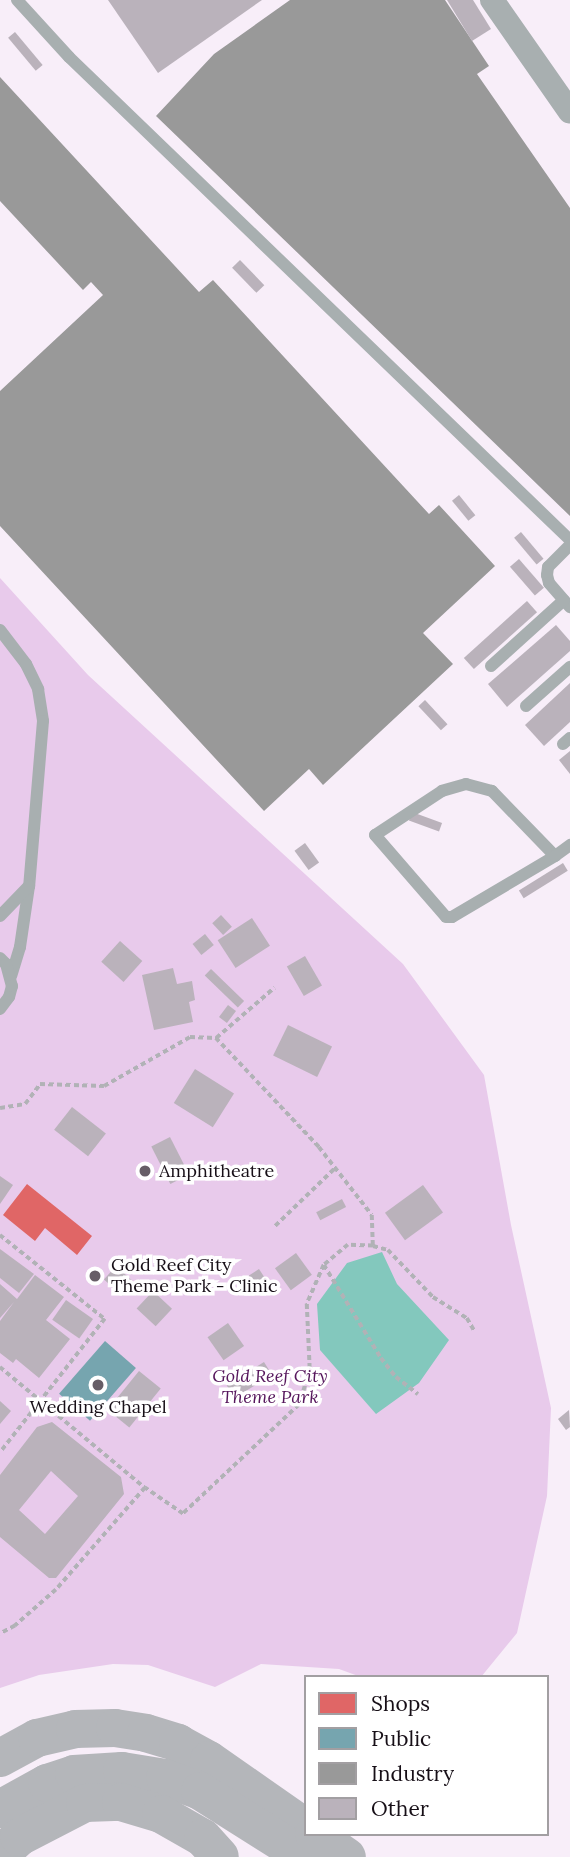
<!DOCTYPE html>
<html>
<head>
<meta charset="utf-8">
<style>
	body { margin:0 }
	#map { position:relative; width:570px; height:1857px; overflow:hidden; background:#f8eef9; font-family:Lora,serif }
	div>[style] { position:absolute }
	.green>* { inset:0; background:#e8caeb }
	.water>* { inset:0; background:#83c8bd }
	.shops>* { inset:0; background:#e06666 }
	.public>* { inset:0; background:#76a5af; transform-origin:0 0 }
	.industry>* { inset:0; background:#999 }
	.building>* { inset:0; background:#bab2bb; transform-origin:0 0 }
	.path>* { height:3.5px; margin-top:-1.75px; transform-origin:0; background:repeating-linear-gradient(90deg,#b1b2b6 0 5px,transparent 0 8.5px) }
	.lane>* { height:12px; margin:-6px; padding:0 6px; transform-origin:6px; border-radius:6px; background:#a8afb0 }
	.street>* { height:24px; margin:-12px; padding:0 12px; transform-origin:12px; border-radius:12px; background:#a8afb0 }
	.highway>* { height:38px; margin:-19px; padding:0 19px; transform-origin:19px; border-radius:19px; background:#b4b6ba }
	.dots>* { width:19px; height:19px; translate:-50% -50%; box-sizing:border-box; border:4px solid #fff; border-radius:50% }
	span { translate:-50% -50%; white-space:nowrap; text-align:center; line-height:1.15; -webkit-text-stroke:7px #fff; paint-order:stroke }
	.poi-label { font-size:18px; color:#170f17 }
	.left { translate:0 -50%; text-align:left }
	.park-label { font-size:18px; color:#56165c; font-style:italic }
	.legend { position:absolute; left:304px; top:1675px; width:245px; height:161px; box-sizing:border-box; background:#fff; border:2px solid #a29fa2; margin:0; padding:9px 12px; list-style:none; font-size:21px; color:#170f17 }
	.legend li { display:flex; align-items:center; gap:14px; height:35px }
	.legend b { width:35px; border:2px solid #a29fa2 }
</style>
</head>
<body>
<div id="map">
	<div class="green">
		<i style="clip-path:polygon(0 578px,88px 675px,403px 964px,484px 1075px,511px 1225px,551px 1408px,547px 1496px,517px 1633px,481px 1677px,361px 1677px,339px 1669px,261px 1664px,215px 1687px,148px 1665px,113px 1664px,39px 1675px,0 1688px)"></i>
	</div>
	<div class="water">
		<i style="clip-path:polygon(382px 1252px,397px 1284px,449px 1340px,419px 1383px,376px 1414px,320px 1350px,317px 1304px,347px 1263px)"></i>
	</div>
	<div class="shops">
		<i style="clip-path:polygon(27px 1184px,92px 1236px,77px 1255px,45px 1228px,35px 1241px,3px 1215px)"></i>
	</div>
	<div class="public">
		<i style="left:105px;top:1341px;width:41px;height:70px;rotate:41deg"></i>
	</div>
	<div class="industry">
		<i style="clip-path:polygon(290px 0,445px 0,489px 66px,477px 74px,570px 208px,570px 516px,156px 116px,214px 54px)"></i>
		<i style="clip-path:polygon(0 77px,199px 292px,213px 280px,429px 514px,439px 505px,495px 566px,423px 633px,453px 664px,323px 785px,309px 769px,264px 811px,0 526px,0 391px,103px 295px,91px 282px,83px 290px,0 201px)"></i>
	</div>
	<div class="building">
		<i style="clip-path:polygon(108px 0,262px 0,158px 73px)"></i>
		<i style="clip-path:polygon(447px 0,473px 0,491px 29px,472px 41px)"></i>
		<i style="left:15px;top:32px;width:43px;height:9px;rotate:50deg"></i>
		<i style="left:240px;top:260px;width:35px;height:11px;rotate:46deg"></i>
		<i style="left:459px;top:495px;width:26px;height:9px;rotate:51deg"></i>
		<i style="left:521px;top:532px;width:35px;height:9px;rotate:50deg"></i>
		<i style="left:519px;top:559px;width:38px;height:12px;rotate:49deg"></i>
		<i style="left:527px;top:601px;width:15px;height:85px;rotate:48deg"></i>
		<i style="clip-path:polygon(556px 625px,570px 641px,570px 651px,507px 707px,488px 684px)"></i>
		<i style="clip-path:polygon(570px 683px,570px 722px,544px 746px,525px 725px)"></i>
		<i style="left:425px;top:700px;width:33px;height:9px;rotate:47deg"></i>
		<i style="clip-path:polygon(570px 751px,570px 774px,559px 760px)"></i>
		<i style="left:412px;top:812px;width:32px;height:9px;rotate:20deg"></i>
		<i style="left:305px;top:843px;width:24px;height:13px;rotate:54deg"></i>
		<i style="left:563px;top:863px;width:9px;height:52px;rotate:58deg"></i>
		<i style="left:221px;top:915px;width:16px;height:12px;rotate:47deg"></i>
		<i style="left:252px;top:918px;width:33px;height:41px;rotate:57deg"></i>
		<i style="left:205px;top:934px;width:14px;height:16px;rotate:51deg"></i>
		<i style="left:120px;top:941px;width:30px;height:28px;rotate:42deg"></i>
		<i style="left:305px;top:956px;width:34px;height:21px;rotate:60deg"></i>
		<i style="clip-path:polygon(173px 968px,177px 984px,192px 981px,195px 1000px,189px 1002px,193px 1022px,154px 1030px,142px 975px)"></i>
		<i style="left:211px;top:969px;width:46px;height:9px;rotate:44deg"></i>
		<i style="left:228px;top:1005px;width:10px;height:15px;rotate:37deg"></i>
		<i style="left:288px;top:1025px;width:49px;height:34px;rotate:26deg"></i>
		<i style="left:195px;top:1069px;width:46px;height:40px;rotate:32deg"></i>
		<i style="left:72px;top:1107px;width:43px;height:29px;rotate:38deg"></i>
		<i style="left:170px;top:1137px;width:42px;height:21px;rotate:63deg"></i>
		<i style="clip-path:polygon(0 1176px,13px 1185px,0 1204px)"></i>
		<i style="left:423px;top:1185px;width:34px;height:47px;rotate:54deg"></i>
		<i style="left:342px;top:1199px;width:9px;height:29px;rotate:63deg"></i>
		<i style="clip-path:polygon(0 1249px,34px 1274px,19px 1293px,0 1278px)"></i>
		<i style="left:296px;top:1253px;width:27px;height:26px;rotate:54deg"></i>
		<i style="left:116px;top:1266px;width:25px;height:18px;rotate:42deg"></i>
		<i style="left:259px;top:1269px;width:20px;height:12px;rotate:57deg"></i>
		<i style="clip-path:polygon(35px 1275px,64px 1297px,46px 1320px,70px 1339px,39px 1378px,16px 1359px,13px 1363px,0 1353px,0 1321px,14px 1302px,0 1318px,0 1284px,17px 1299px)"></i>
		<i style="left:153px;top:1291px;width:26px;height:24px;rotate:43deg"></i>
		<i style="left:66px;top:1300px;width:33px;height:24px;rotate:35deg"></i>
		<i style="left:228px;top:1323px;width:28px;height:25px;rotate:55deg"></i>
		<i style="left:264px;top:1362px;width:15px;height:44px;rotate:58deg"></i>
		<i style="left:139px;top:1371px;width:28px;height:50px;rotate:39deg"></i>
		<i style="clip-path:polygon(0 1401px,11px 1411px,0 1424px)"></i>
		<i style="clip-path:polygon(569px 1410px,570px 1427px,566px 1430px,558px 1419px)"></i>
		<i style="clip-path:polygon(evenodd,52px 1422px,121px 1477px,124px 1494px,56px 1578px,49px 1578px,0 1537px,0 1475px,37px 1427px,52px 1422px,51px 1471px,78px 1496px,45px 1534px,19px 1510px,51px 1471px)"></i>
	</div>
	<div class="path">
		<i style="left:216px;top:1038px;width:77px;rotate:-40.8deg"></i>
		<i style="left:0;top:1108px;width:25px;rotate:-9deg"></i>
		<i style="left:25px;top:1104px;width:25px;rotate:-53deg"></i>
		<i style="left:40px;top:1084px;width:64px;rotate:1.8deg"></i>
		<i style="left:104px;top:1086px;width:99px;rotate:-29.7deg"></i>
		<i style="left:190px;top:1037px;width:26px;rotate:2deg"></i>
		<i style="left:216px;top:1038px;width:150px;rotate:46.6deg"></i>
		<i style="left:319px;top:1147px;width:86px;rotate:52.1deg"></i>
		<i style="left:372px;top:1215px;width:31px;rotate:88deg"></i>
		<i style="left:373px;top:1246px;width:25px;rotate:-178deg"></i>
		<i style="left:348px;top:1245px;width:31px;rotate:140deg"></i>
		<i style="left:324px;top:1265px;width:43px;rotate:113.6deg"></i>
		<i style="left:307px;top:1304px;width:66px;rotate:87.4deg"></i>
		<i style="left:310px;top:1370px;width:37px;rotate:107deg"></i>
		<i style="left:299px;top:1405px;width:159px;rotate:136.8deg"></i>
		<i style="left:183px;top:1514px;width:46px;rotate:-145.6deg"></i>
		<i style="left:145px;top:1488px;width:135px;rotate:131.1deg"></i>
		<i style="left:56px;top:1590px;width:55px;rotate:138.7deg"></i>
		<i style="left:15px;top:1626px;width:17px;rotate:152deg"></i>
		<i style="left:275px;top:1226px;width:83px;rotate:-44deg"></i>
		<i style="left:0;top:1235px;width:134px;rotate:38.7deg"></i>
		<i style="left:105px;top:1319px;width:170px;rotate:128.1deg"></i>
		<i style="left:373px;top:1246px;width:16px;rotate:15deg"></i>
		<i style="left:388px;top:1250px;width:65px;rotate:46.2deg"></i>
		<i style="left:433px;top:1297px;width:40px;rotate:32deg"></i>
		<i style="left:467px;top:1318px;width:16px;rotate:60deg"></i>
		<i style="left:324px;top:1265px;width:109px;rotate:58.5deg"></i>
		<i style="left:381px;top:1358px;width:24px;rotate:52deg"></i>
		<i style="left:396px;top:1377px;width:28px;rotate:38deg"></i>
		<i style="left:0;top:1367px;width:189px;rotate:39.8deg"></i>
	</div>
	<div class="lane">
		<i style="left:17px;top:0;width:77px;rotate:47.6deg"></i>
		<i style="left:69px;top:57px;width:696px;rotate:43.95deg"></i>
		<i style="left:570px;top:545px;width:31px;rotate:135deg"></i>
		<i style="left:548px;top:567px;width:8px;rotate:97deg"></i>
		<i style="left:547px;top:575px;width:8px;rotate:76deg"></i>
		<i style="left:549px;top:583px;width:32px;rotate:49deg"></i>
		<i style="left:0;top:630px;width:43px;rotate:52.6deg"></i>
		<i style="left:26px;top:664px;width:28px;rotate:64deg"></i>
		<i style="left:38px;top:689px;width:32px;rotate:81deg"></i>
		<i style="left:43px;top:721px;width:166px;rotate:94.8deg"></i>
		<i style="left:29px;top:886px;width:62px;rotate:98.4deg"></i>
		<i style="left:20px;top:947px;width:30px;rotate:107deg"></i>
		<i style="left:491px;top:666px;width:98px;rotate:-42.1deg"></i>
		<i style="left:526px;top:706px;width:59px;rotate:-41.6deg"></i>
		<i style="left:563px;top:744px;width:9px;rotate:-41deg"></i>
		<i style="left:555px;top:856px;width:91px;rotate:-134.1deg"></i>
		<i style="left:492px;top:791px;width:27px;rotate:-165deg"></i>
		<i style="left:466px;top:784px;width:25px;rotate:164deg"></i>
		<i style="left:442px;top:791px;width:80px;rotate:146.7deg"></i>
		<i style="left:375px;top:835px;width:108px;rotate:49.1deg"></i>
		<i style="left:446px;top:917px;width:6px"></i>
		<i style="left:452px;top:917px;width:120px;rotate:-30.6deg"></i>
		<i style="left:555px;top:856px;width:19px;rotate:-36deg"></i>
		<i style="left:0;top:916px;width:42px;rotate:-46deg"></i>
		<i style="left:0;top:958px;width:8px;rotate:45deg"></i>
		<i style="left:6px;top:964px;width:23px;rotate:75deg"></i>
		<i style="left:12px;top:986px;width:11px;rotate:105deg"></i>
		<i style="left:9px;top:997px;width:15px;rotate:127deg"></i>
	</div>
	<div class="street">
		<i style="left:492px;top:0;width:136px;rotate:55.1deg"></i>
	</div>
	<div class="highway">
		<i style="left:0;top:1758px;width:42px;rotate:-28.4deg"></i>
		<i style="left:37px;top:1738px;width:39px;rotate:-13deg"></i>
		<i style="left:75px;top:1729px;width:40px;rotate:-1.4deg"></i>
		<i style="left:115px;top:1728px;width:31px;rotate:9deg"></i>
		<i style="left:146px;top:1733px;width:34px;rotate:17deg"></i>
		<i style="left:178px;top:1743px;width:35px;rotate:29deg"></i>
		<i style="left:209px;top:1760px;width:118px;rotate:35deg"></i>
		<i style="left:0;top:1809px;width:54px;rotate:-29deg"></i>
		<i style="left:47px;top:1783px;width:28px;rotate:-18deg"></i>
		<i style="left:74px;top:1774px;width:48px;rotate:-3.6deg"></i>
		<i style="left:122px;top:1771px;width:44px;rotate:9.2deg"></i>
		<i style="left:165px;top:1778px;width:37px;rotate:20deg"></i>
		<i style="left:200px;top:1791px;width:124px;rotate:32.2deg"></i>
		<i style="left:314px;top:1834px;width:40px;rotate:34.9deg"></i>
		<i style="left:0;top:1855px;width:26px;rotate:-43deg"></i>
		<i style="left:19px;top:1837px;width:74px;rotate:-27.3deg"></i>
		<i style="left:85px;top:1803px;width:36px;rotate:-2deg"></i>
		<i style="left:121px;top:1802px;width:42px;rotate:16.7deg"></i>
		<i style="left:161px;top:1814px;width:48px;rotate:29.7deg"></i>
		<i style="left:203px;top:1838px;width:25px;rotate:48deg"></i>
	</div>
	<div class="dots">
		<i style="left:145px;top:1171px;background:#665d66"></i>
		<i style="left:95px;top:1276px;background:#665d66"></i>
		<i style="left:98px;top:1385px;background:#665d66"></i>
	</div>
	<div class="poi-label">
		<span class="left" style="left:159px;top:1171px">Amphitheatre</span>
		<span class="left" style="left:111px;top:1276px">Gold Reef City<br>Theme Park - Clinic</span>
		<span style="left:98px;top:1407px">Wedding Chapel</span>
	</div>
	<div class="park-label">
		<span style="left:270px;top:1387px">Gold Reef City<br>Theme Park</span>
	</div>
	<ul class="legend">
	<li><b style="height:19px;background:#e06666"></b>Shops</li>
	<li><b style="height:19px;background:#76a5af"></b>Public</li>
	<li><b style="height:19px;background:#999"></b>Industry</li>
	<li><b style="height:19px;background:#bab2bb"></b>Other</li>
	</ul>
</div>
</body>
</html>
